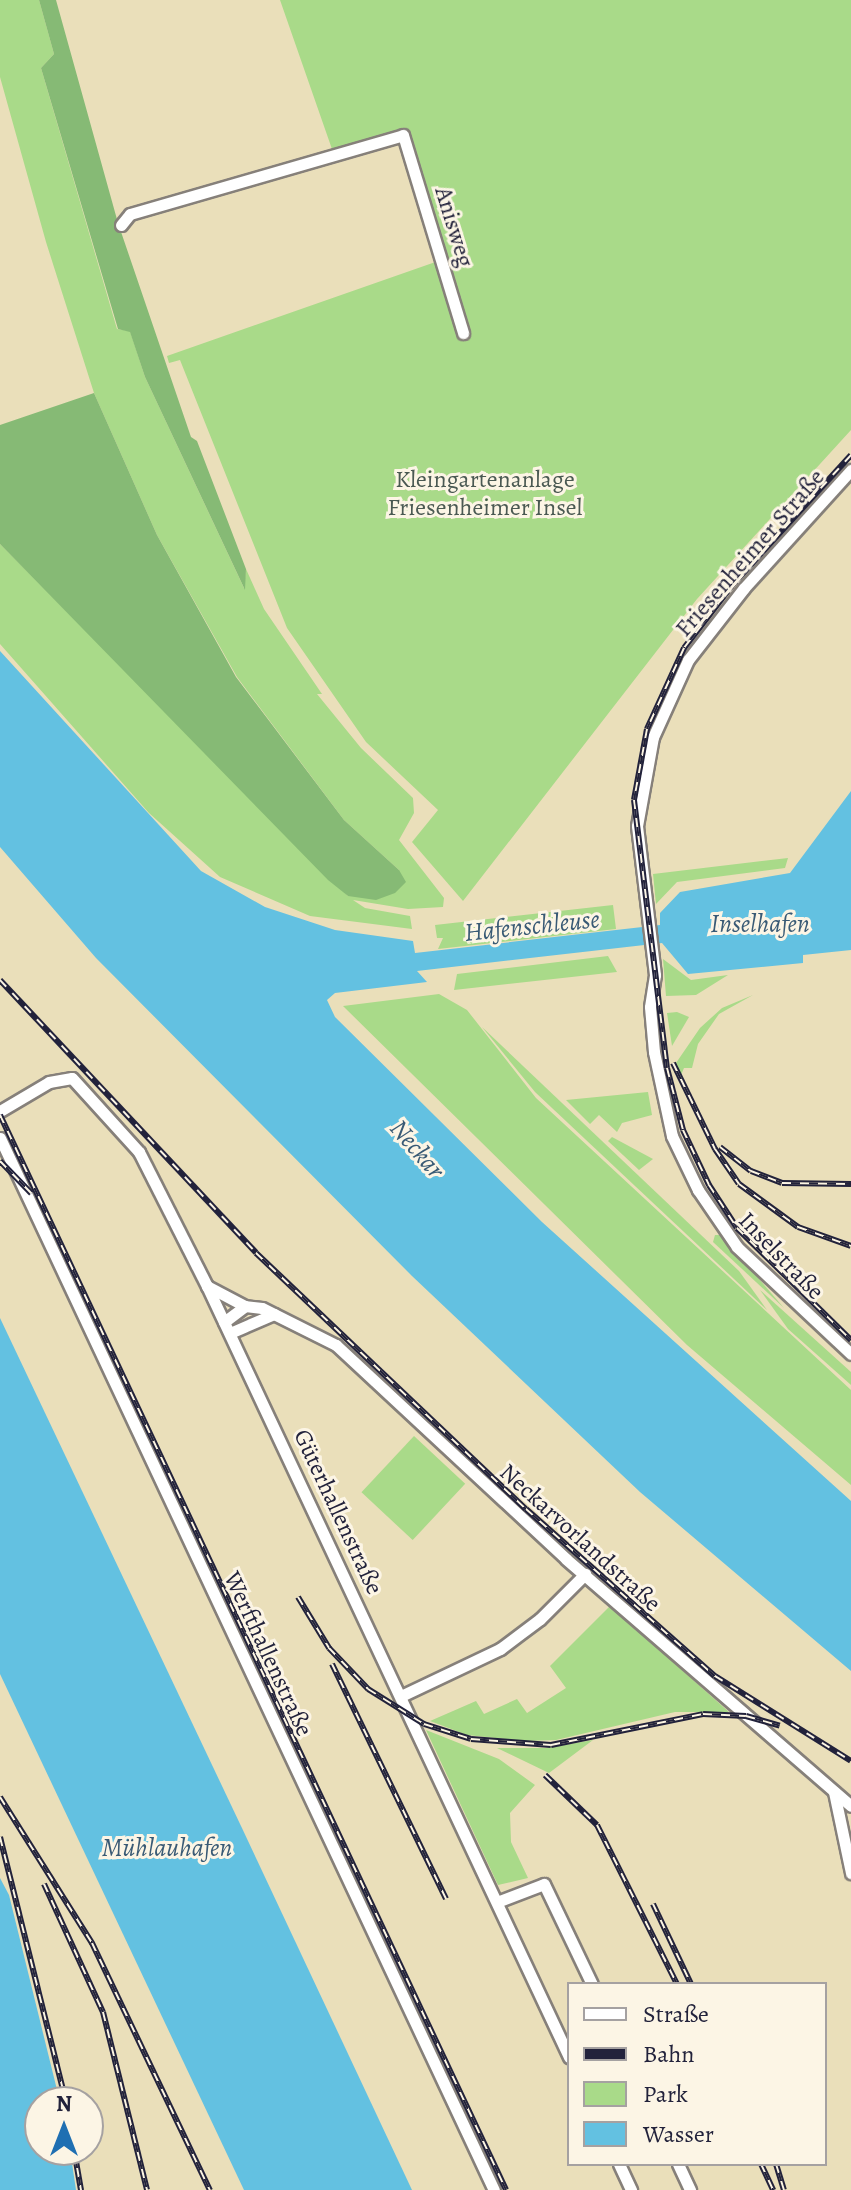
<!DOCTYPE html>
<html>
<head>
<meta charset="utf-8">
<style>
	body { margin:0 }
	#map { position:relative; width:851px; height:2190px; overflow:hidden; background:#eadfba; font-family:Alegreya,serif }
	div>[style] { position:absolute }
	.green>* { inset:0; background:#a9da89; transform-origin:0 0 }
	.forest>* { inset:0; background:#86ba75 }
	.water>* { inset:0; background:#63c1e1 }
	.roads { filter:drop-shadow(2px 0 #86807a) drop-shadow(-2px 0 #86807a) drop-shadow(0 2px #86807a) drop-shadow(0 -2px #86807a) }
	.minor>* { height:11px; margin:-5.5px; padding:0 5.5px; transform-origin:5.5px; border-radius:5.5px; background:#fff }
	.rail>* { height:6px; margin-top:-3px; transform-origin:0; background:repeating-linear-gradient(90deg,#fcf5e5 0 9px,#22223b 0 18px); box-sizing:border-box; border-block:2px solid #22223b }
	span { translate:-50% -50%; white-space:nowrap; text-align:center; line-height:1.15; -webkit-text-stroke:6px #fcf5e5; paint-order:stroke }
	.street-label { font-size:24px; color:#22223b }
	.park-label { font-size:24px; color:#4a5952 }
	.water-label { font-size:26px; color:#395a75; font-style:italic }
	.legend { position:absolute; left:567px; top:1982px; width:260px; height:184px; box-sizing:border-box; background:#fcf5e5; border:2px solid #a5a1a1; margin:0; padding:10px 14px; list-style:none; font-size:24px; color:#22223b }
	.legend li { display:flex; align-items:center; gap:16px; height:40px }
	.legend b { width:40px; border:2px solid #a5a1a1 }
	.north { position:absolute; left:24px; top:2086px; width:80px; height:80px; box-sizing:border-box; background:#fcf5e5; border:2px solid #a5a1a1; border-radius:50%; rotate:0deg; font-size:22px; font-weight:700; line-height:32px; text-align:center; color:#22223b }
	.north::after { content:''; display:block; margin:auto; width:28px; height:36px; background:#1f6fb2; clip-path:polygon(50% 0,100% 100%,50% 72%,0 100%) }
</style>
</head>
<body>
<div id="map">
	<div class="green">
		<i style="clip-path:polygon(0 0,39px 0,54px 54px,41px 68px,117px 329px,130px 331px,145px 377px,244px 588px,246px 569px,264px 609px,322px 694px,317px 694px,361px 748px,413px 798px,414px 813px,399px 840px,444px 898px,443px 907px,408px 909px,353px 900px,365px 908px,410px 916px,412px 929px,310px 916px,220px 877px,149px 813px,0 644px,0 544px,348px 896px,399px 870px,344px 820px,237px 677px,157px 535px,94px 393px,46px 242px,0 77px)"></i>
		<i style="clip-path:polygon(280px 0,851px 0,851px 430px,697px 599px,463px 901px,412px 842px,438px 810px,366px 742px,287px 628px,180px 360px,169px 363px,167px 356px,444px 259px,404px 132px,333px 152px)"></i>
		<i style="clip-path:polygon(788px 858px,785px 868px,677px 882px,656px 904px,653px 874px)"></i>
		<i style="clip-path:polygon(613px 905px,616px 929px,438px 949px,443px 938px,437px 938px,435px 925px)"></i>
		<i style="clip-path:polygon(608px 956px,617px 972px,454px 990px,457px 974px)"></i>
		<i style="clip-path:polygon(663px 959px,691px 980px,728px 975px,696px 995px,666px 996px)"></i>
		<i style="clip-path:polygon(439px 994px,467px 1010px,536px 1098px,851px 1390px,851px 1485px,687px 1345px,343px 1006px)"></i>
		<i style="clip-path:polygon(753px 995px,719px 1014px,698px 1044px,692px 1068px,684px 1068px,681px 1075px,676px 1063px,700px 1028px,722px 1008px)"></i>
		<i style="clip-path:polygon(677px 1012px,689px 1017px,672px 1046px,667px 1013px)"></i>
		<i style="clip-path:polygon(482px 1027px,739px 1271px,767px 1310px,535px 1092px)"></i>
		<i style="clip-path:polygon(648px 1092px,652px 1115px,622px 1123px,617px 1132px,599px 1115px,590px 1124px,566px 1100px)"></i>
		<i style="clip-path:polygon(612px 1137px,653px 1159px,639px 1170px,608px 1141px)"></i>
		<i style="clip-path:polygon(715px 1235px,721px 1235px,784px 1308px,713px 1242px)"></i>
		<i style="clip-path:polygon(760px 1290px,851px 1372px,851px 1385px,788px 1329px)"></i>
		<i style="left:414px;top:1436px;width:70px;height:77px;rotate:43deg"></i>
		<i style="clip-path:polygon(610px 1606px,729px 1712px,675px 1712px,556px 1740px,523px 1741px,467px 1735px,430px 1721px,476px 1701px,484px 1714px,517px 1699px,527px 1713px,566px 1688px,550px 1666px)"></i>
		<i style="clip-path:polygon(426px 1730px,499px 1759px,535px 1785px,510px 1813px,511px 1842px,528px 1878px,498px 1885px)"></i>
		<i style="clip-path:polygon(593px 1740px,549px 1773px,497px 1748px,547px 1748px)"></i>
	</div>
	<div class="forest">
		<i style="clip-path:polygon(39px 0,56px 0,118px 223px,191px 437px,197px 441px,246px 569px,245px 590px,145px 377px,130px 332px,118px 329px,41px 68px,54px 54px)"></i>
		<i style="clip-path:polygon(94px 393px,157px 535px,236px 677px,344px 820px,399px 870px,406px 882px,395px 893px,376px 900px,348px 896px,328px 880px,0 544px,0 425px)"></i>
	</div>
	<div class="water">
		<i style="clip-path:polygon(0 651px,201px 871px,265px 907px,335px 930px,413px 941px,415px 953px,660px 925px,660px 913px,680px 892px,790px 873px,851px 791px,851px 950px,803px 955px,803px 963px,688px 974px,662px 943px,417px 971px,427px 982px,335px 993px,327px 1000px,335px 1017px,542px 1222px,851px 1501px,851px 1671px,640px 1492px,412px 1276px,96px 958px,0 847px)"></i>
		<i style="clip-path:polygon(0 1318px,241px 1826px,412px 2190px,244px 2190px,0 1674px)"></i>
		<i style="clip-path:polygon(0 1878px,9px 1895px,60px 2102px,40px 2102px,40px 2150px,70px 2150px,76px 2190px,0 2190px)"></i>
	</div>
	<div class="roads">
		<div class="minor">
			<i style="left:121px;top:225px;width:14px;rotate:-51deg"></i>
			<i style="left:130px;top:214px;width:284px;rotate:-16.1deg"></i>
			<i style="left:403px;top:135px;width:207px;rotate:73.1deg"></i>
			<i style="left:851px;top:470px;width:159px;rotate:132.2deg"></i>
			<i style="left:744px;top:588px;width:91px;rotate:127.9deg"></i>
			<i style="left:688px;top:660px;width:85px;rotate:114.4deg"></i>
			<i style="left:653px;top:737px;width:90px;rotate:100.2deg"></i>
			<i style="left:637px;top:826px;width:150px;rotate:83.1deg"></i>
			<i style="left:655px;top:975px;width:32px;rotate:99deg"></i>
			<i style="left:650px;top:1007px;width:45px;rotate:84.9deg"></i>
			<i style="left:654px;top:1052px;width:86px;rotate:77.9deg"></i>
			<i style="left:672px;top:1136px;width:60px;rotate:64.3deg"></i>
			<i style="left:698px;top:1190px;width:69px;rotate:55.6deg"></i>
			<i style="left:737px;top:1247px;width:156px;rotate:43.2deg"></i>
			<i style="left:0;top:1111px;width:57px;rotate:-30.6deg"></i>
			<i style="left:49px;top:1082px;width:23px;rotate:-10deg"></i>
			<i style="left:72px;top:1078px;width:100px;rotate:47.8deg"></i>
			<i style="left:139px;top:1152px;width:150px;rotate:63.1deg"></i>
			<i style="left:207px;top:1286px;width:852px;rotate:64.85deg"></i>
			<i style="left:0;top:1138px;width:1162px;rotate:64.85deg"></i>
			<i style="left:207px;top:1286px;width:43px;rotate:27.8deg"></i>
			<i style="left:224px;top:1322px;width:26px;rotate:-37deg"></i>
			<i style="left:245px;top:1306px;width:17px;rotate:7deg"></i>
			<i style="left:262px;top:1308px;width:83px;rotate:26.6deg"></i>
			<i style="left:336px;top:1345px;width:314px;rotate:42.9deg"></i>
			<i style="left:566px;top:1559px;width:377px;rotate:40.9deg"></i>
			<i style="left:230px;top:1333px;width:48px;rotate:-23.4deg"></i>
			<i style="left:401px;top:1696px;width:110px;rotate:-25.4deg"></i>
			<i style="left:500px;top:1649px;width:50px;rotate:-36.9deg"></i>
			<i style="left:540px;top:1619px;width:64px;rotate:-45deg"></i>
			<i style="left:834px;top:1792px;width:83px;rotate:78.1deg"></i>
			<i style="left:497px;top:1902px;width:50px;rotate:-21deg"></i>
			<i style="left:544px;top:1884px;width:111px;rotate:64.4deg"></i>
			<i style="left:619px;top:2164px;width:29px;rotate:65deg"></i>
			<i style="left:678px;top:2164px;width:29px;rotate:65deg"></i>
		</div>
	</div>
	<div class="rail">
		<i style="left:851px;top:455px;width:173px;rotate:132.4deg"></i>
		<i style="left:734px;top:583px;width:82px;rotate:127.6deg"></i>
		<i style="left:684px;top:648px;width:89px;rotate:114.6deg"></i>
		<i style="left:647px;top:729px;width:72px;rotate:100.4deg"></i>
		<i style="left:634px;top:800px;width:270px;rotate:83deg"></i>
		<i style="left:667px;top:1068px;width:64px;rotate:75.5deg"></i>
		<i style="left:683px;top:1130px;width:61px;rotate:64.7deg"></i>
		<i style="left:709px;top:1185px;width:51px;rotate:56.9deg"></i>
		<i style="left:737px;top:1228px;width:160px;rotate:44.5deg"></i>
		<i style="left:0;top:980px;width:374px;rotate:46.8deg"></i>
		<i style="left:256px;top:1253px;width:372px;rotate:43.5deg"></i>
		<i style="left:526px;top:1509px;width:252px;rotate:41.5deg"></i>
		<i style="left:715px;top:1676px;width:160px;rotate:32deg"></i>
		<i style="left:673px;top:1063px;width:96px;rotate:64deg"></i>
		<i style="left:715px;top:1149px;width:42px;rotate:55.6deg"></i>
		<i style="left:739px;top:1184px;width:73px;rotate:36.1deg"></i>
		<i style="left:798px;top:1227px;width:56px;rotate:19.7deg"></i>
		<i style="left:0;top:1115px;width:1188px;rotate:64.79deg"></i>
		<i style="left:720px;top:1147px;width:39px;rotate:38deg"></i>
		<i style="left:751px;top:1171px;width:33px;rotate:21deg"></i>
		<i style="left:782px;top:1183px;width:69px;rotate:0.8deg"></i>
		<i style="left:0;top:1161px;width:45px;rotate:45.9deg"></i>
		<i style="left:298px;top:1597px;width:60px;rotate:58.7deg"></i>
		<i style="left:329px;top:1648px;width:57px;rotate:46.4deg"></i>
		<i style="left:368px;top:1689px;width:66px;rotate:32deg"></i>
		<i style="left:424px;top:1724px;width:49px;rotate:17.7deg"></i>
		<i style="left:471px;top:1739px;width:80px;rotate:4.3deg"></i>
		<i style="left:551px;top:1745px;width:155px;rotate:-11.5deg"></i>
		<i style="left:703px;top:1714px;width:43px;rotate:2.7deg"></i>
		<i style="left:746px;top:1716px;width:35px;rotate:16deg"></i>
		<i style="left:332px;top:1664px;width:261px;rotate:64.1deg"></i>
		<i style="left:545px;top:1775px;width:72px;rotate:43.9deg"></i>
		<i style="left:597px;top:1825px;width:178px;rotate:63.3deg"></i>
		<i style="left:0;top:1797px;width:173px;rotate:57.8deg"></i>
		<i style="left:92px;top:1943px;width:274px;rotate:64.5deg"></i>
		<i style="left:0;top:1837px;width:273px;rotate:76deg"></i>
		<i style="left:44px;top:1884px;width:141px;rotate:65.3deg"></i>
		<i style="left:103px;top:2012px;width:183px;rotate:76.1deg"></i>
		<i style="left:653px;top:1904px;width:89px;rotate:64.6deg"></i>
		<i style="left:74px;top:2150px;width:41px;rotate:80.1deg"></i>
		<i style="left:761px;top:2164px;width:29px;rotate:65deg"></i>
		<i style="left:776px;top:2164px;width:27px;rotate:73deg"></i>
	</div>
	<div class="street-label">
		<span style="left:454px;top:227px;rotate:73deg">Anisweg</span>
		<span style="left:750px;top:553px;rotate:-49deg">Friesenheimer Straße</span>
		<span style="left:781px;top:1256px;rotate:46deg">Inselstraße</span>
		<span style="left:338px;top:1512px;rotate:65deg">Güterhallenstraße</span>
		<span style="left:580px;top:1538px;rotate:42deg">Neckarvorlandstraße</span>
		<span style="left:268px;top:1654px;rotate:65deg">Werfthallenstraße</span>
	</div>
	<div class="park-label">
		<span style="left:485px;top:494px">Kleingartenanlage<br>Friesenheimer Insel</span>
	</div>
	<div class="water-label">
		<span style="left:760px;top:924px">Inselhafen</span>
		<span style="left:532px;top:926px;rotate:-6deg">Hafenschleuse</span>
		<span style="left:417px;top:1149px;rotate:49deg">Neckar</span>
		<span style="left:167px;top:1848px">Mühlauhafen</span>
	</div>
	<ul class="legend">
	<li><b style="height:10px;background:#fff"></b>Straße</li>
	<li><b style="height:10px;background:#22223b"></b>Bahn</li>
	<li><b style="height:22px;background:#a9da89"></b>Park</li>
	<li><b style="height:22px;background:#63c1e1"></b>Wasser</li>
	</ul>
	<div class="north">N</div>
</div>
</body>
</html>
